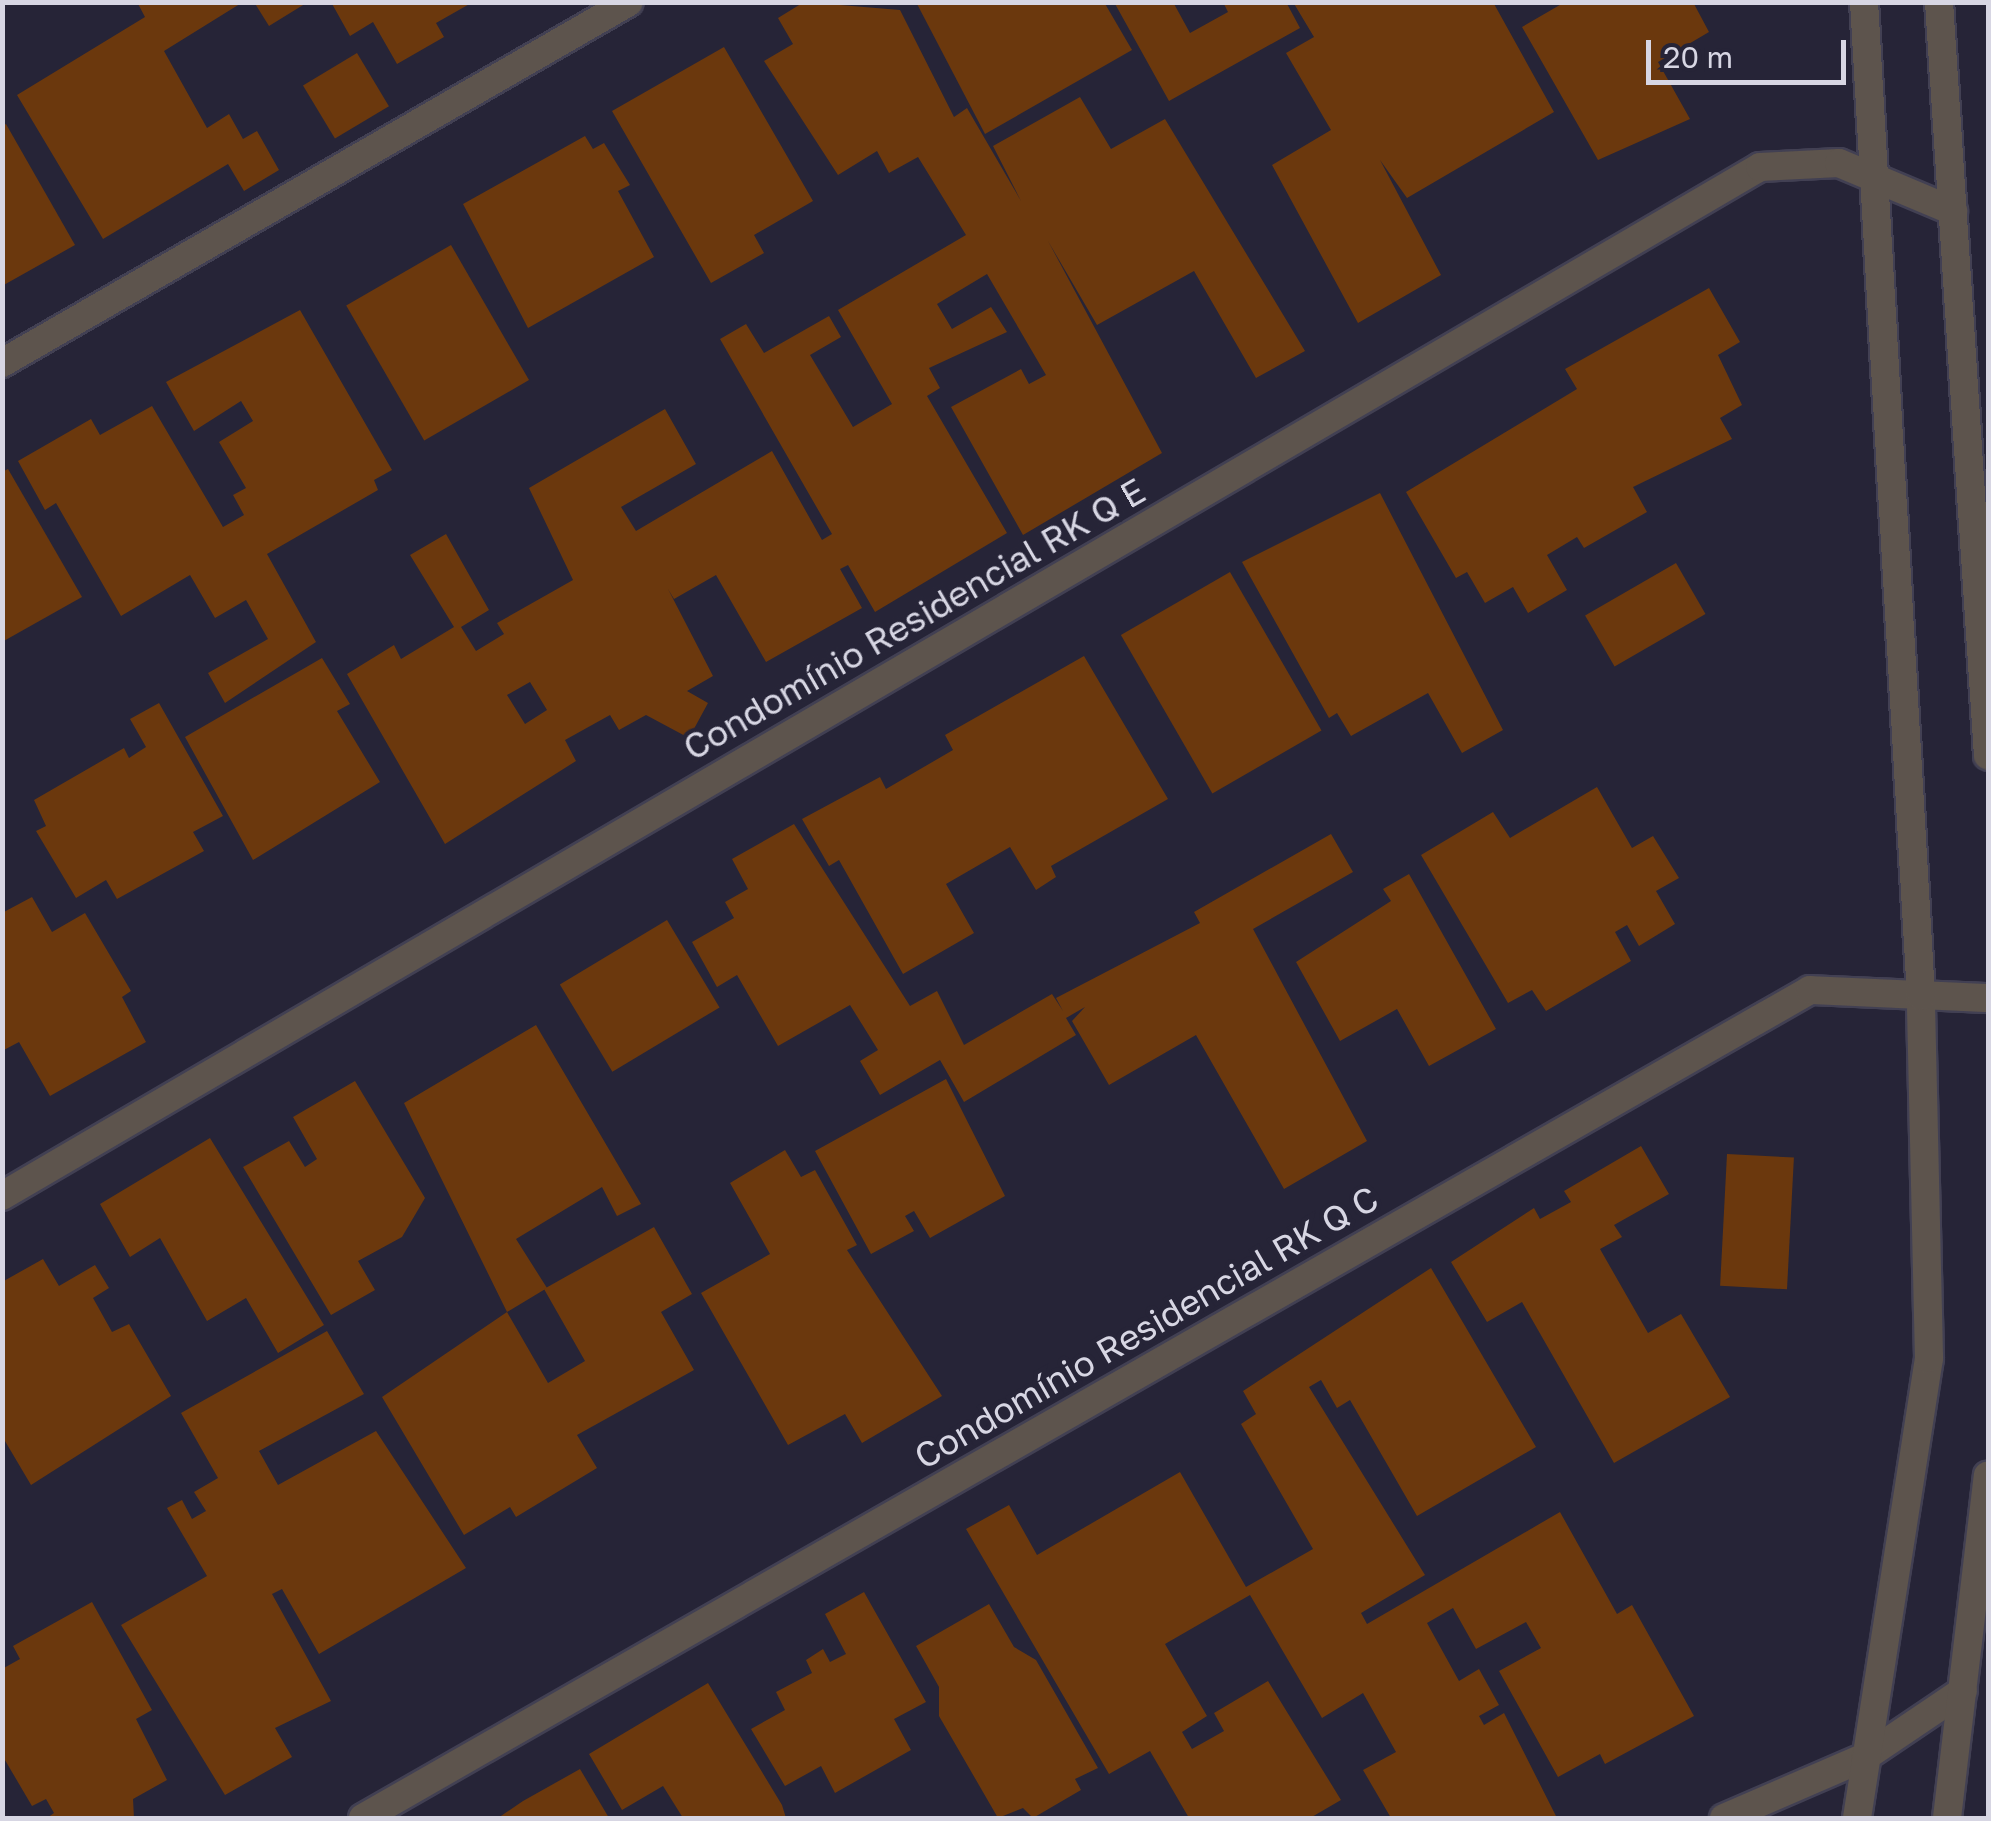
<!DOCTYPE html>
<html>
<head>
<meta charset="utf-8">
<style>
	body { margin:0 }
	#map { position:relative; width:1991px; height:1821px; overflow:hidden; background:#262437; font-family:"Golos Text",sans-serif }
	div>[style] { position:absolute }
	.building>* { inset:0; background:#6b380d; transform-origin:0 0 }
	.roads { filter:drop-shadow(2px 0 #424053) drop-shadow(-2px 0 #424053) drop-shadow(0 2px #424053) drop-shadow(0 -2px #424053) }
	.minor>* { height:28px; margin:-14px; padding:0 14px; transform-origin:14px; border-radius:14px; background:#5d544d }
	.tertiary>* { height:28px; margin:-14px; padding:0 14px; transform-origin:14px; border-radius:14px; background:#5d544d }
	span { translate:-50% -50%; white-space:nowrap; text-align:center; line-height:1.15; -webkit-text-stroke:9px #262437; paint-order:stroke }
	.street-label { font-size:35px; color:#d7d6e3 }
	.frame { position:absolute; inset:0; border:5px solid #d7d6e3; pointer-events:none }
	.scale { position:absolute; left:1646px; top:40px; width:200px; height:45px; box-sizing:border-box; border:5px solid #d7d6e3; border-top:0; padding-left:12px; font-size:30px; line-height:35px; white-space:nowrap; color:#d7d6e3; -webkit-text-stroke:8px #262437; paint-order:stroke }
</style>
</head>
<body>
<div id="map">
	<div class="building">
		<i style="clip-path:polygon(137px 2px,243px 2px,164px 51px,207px 128px,229px 114px,243px 139px,257px 131px,279px 170px,244px 191px,228px 164px,103px 239px,17px 95px,145px 17px)"></i>
		<i style="clip-path:polygon(254px 2px,308px 2px,269px 26px)"></i>
		<i style="clip-path:polygon(331px 2px,473px 2px,436px 23px,444px 37px,397px 64px,373px 22px,350px 36px)"></i>
		<i style="clip-path:polygon(evenodd,804px 2px,900px 10px,954px 117px,967px 108px,1021px 201px,993px 146px,1080px 97px,1111px 149px,1165px 119px,1305px 351px,1256px 378px,1194px 271px,1097px 325px,1048px 241px,1162px 453px,1023px 535px,951px 407px,1021px 369px,1029px 384px,1046px 375px,987px 274px,937px 304px,952px 329px,991px 307px,1007px 332px,929px 368px,940px 388px,927px 396px,1007px 533px,875px 612px,848px 565px,840px 569px,862px 608px,766px 662px,716px 575px,674px 599px,668px 589px,713px 676px,687px 691px,708px 703px,689px 738px,646px 715px,619px 730px,610px 715px,565px 740px,576px 761px,445px 844px,347px 674px,394px 645px,401px 659px,454px 627px,410px 555px,446px 534px,489px 610px,461px 627px,476px 651px,504px 634px,497px 623px,573px 580px,529px 488px,665px 409px,696px 464px,621px 507px,636px 531px,772px 451px,822px 540px,832px 534px,720px 339px,746px 324px,764px 353px,829px 316px,841px 337px,810px 355px,853px 427px,892px 404px,838px 310px,966px 235px,918px 157px,889px 173px,877px 151px,838px 175px,764px 61px,793px 44px,778px 18px,804px 2px,530px 682px,547px 710px,525px 724px,507px 695px,530px 682px)"></i>
		<i style="clip-path:polygon(916px 2px,1104px 2px,1132px 50px,985px 134px)"></i>
		<i style="clip-path:polygon(1114px 2px,1173px 2px,1190px 33px,1228px 12px,1223px 2px,1286px 2px,1300px 28px,1169px 101px)"></i>
		<i style="clip-path:polygon(1293px 2px,1493px 2px,1554px 112px,1407px 198px,1380px 160px,1441px 275px,1358px 323px,1272px 165px,1331px 130px,1286px 53px,1314px 37px)"></i>
		<i style="clip-path:polygon(1565px 2px,1693px 2px,1709px 32px,1658px 62px,1690px 119px,1598px 160px,1522px 27px)"></i>
		<i style="clip-path:polygon(724px 47px,813px 201px,754px 235px,764px 253px,711px 283px,612px 111px)"></i>
		<i style="left:357px;top:53px;width:62px;height:63px;rotate:59deg"></i>
		<i style="clip-path:polygon(6px 124px,75px 245px,2px 286px,2px 126px)"></i>
		<i style="clip-path:polygon(585px 136px,593px 149px,604px 143px,630px 185px,618px 191px,654px 257px,528px 328px,463px 204px)"></i>
		<i style="left:451px;top:245px;width:156px;height:121px;rotate:60deg"></i>
		<i style="clip-path:polygon(1709px 288px,1740px 342px,1718px 355px,1742px 405px,1720px 418px,1732px 439px,1633px 487px,1647px 512px,1584px 548px,1577px 537px,1547px 555px,1567px 590px,1528px 613px,1513px 587px,1485px 603px,1467px 572px,1456px 578px,1406px 492px,1577px 389px,1565px 369px)"></i>
		<i style="clip-path:polygon(300px 310px,392px 470px,374px 480px,378px 490px,267px 554px,316px 642px,225px 703px,208px 673px,268px 639px,246px 600px,215px 618px,190px 575px,121px 616px,56px 503px,45px 510px,18px 461px,91px 419px,100px 435px,152px 406px,223px 527px,244px 515px,233px 495px,246px 488px,219px 442px,253px 421px,241px 401px,194px 431px,166px 382px)"></i>
		<i style="clip-path:polygon(8px 469px,82px 597px,2px 642px,2px 472px)"></i>
		<i style="clip-path:polygon(1380px 493px,1503px 730px,1462px 753px,1428px 693px,1351px 736px,1337px 713px,1329px 718px,1242px 562px)"></i>
		<i style="left:1676px;top:563px;width:59px;height:105px;rotate:60deg"></i>
		<i style="left:1230px;top:572px;width:183px;height:126px;rotate:60deg"></i>
		<i style="clip-path:polygon(1084px 656px,1168px 799px,1051px 866px,1056px 877px,1036px 890px,1010px 847px,946px 884px,974px 933px,903px 974px,839px 860px,829px 866px,802px 819px,880px 777px,886px 789px,953px 750px,945px 735px)"></i>
		<i style="clip-path:polygon(322px 658px,350px 704px,337px 711px,380px 782px,253px 860px,185px 737px)"></i>
		<i style="clip-path:polygon(159px 703px,223px 816px,193px 832px,204px 851px,117px 899px,106px 880px,76px 898px,36px 831px,46px 826px,34px 800px,124px 748px,129px 758px,146px 747px,130px 719px)"></i>
		<i style="clip-path:polygon(1597px 787px,1632px 848px,1653px 836px,1679px 878px,1656px 891px,1675px 924px,1639px 946px,1627px 925px,1615px 932px,1631px 961px,1546px 1011px,1532px 990px,1508px 1003px,1421px 855px,1493px 812px,1510px 838px)"></i>
		<i style="clip-path:polygon(794px 824px,910px 1006px,937px 991px,964px 1045px,1052px 994px,1063px 1011px,1056px 998px,1200px 923px,1194px 912px,1331px 834px,1353px 872px,1253px 929px,1367px 1141px,1284px 1189px,1196px 1035px,1109px 1085px,1072px 1021px,1085px 1007px,1066px 1018px,1076px 1035px,964px 1102px,940px 1060px,880px 1095px,860px 1061px,878px 1050px,850px 1005px,778px 1046px,737px 975px,717px 987px,692px 942px,734px 918px,725px 902px,748px 889px,732px 859px)"></i>
		<i style="clip-path:polygon(1409px 874px,1496px 1029px,1429px 1066px,1397px 1009px,1340px 1041px,1296px 962px,1391px 901px,1383px 889px)"></i>
		<i style="clip-path:polygon(32px 897px,52px 932px,85px 913px,131px 991px,122px 997px,146px 1042px,50px 1096px,19px 1042px,2px 1051px,2px 913px)"></i>
		<i style="left:667px;top:920px;width:102px;height:125px;rotate:59deg"></i>
		<i style="clip-path:polygon(536px 1025px,641px 1204px,617px 1216px,602px 1187px,516px 1239px,547px 1288px,507px 1312px,404px 1103px)"></i>
		<i style="clip-path:polygon(946px 1079px,1005px 1196px,930px 1238px,914px 1211px,905px 1216px,914px 1231px,871px 1254px,815px 1151px)"></i>
		<i style="clip-path:polygon(355px 1081px,425px 1198px,402px 1237px,358px 1261px,375px 1290px,331px 1315px,243px 1167px,289px 1141px,305px 1167px,317px 1159px,293px 1117px)"></i>
		<i style="clip-path:polygon(210px 1138px,324px 1325px,278px 1353px,246px 1298px,207px 1321px,160px 1238px,130px 1257px,100px 1204px)"></i>
		<i style="clip-path:polygon(1641px 1146px,1669px 1194px,1614px 1225px,1622px 1237px,1600px 1249px,1648px 1333px,1681px 1314px,1730px 1397px,1614px 1463px,1522px 1302px,1487px 1322px,1451px 1262px,1534px 1208px,1540px 1219px,1571px 1202px,1564px 1191px)"></i>
		<i style="clip-path:polygon(785px 1150px,801px 1177px,815px 1170px,857px 1245px,847px 1250px,942px 1396px,862px 1443px,845px 1414px,788px 1445px,701px 1293px,770px 1254px,730px 1183px)"></i>
		<i style="left:1727px;top:1154px;width:67px;height:132px;rotate:3deg"></i>
		<i style="clip-path:polygon(654px 1227px,692px 1294px,661px 1312px,694px 1370px,577px 1435px,597px 1468px,516px 1517px,510px 1507px,464px 1535px,382px 1397px,507px 1312px,548px 1383px,585px 1361px,544px 1289px)"></i>
		<i style="clip-path:polygon(43px 1259px,59px 1286px,95px 1265px,109px 1288px,93px 1298px,112px 1332px,129px 1324px,171px 1396px,31px 1485px,2px 1436px,2px 1282px)"></i>
		<i style="clip-path:polygon(1431px 1268px,1536px 1447px,1417px 1516px,1350px 1400px,1337px 1408px,1321px 1380px,1309px 1387px,1425px 1575px,1361px 1613px,1367px 1624px,1560px 1512px,1617px 1614px,1632px 1605px,1694px 1716px,1605px 1764px,1600px 1754px,1558px 1777px,1499px 1671px,1541px 1648px,1526px 1622px,1476px 1649px,1453px 1608px,1427px 1623px,1459px 1681px,1479px 1669px,1499px 1705px,1479px 1716px,1484px 1725px,1504px 1713px,1557px 1818px,1391px 1818px,1363px 1770px,1396px 1752px,1363px 1693px,1322px 1718px,1250px 1595px,1165px 1644px,1207px 1716px,1182px 1732px,1192px 1749px,1224px 1731px,1214px 1713px,1268px 1681px,1341px 1800px,1310px 1818px,1189px 1818px,1150px 1751px,1109px 1774px,966px 1529px,1009px 1505px,1037px 1555px,1180px 1472px,1246px 1587px,1313px 1549px,1241px 1424px,1256px 1414px,1243px 1391px)"></i>
		<i style="clip-path:polygon(327px 1331px,364px 1394px,259px 1451px,278px 1485px,376px 1431px,466px 1568px,319px 1654px,282px 1589px,272px 1594px,331px 1701px,275px 1728px,292px 1757px,225px 1795px,121px 1625px,207px 1576px,167px 1508px,182px 1500px,192px 1519px,206px 1511px,194px 1492px,218px 1478px,181px 1413px)"></i>
		<i style="clip-path:polygon(864px 1592px,926px 1702px,894px 1719px,911px 1750px,835px 1793px,821px 1766px,785px 1786px,751px 1729px,785px 1710px,776px 1692px,812px 1673px,806px 1660px,823px 1649px,830px 1662px,846px 1654px,825px 1614px)"></i>
		<i style="clip-path:polygon(92px 1602px,152px 1710px,136px 1719px,167px 1780px,133px 1799px,134px 1818px,47px 1818px,54px 1813px,46px 1799px,32px 1806px,2px 1755px,2px 1669px,20px 1659px,13px 1646px)"></i>
		<i style="clip-path:polygon(989px 1604px,1014px 1647px,1036px 1660px,1098px 1768px,1075px 1779px,1081px 1790px,1033px 1818px,1023px 1808px,998px 1818px,939px 1716px,939px 1687px,916px 1646px)"></i>
		<i style="clip-path:polygon(708px 1683px,782px 1805px,786px 1818px,683px 1818px,663px 1786px,622px 1810px,589px 1754px)"></i>
		<i style="clip-path:polygon(580px 1769px,609px 1818px,498px 1818px,523px 1801px)"></i>
	</div>
	<div class="roads">
		<div class="minor">
			<i style="left:2px;top:363px;width:723px;rotate:-29.93deg"></i>
			<i style="left:2px;top:1196px;width:2037px;rotate:-30.34deg"></i>
			<i style="left:1760px;top:167px;width:79px;rotate:-2.9deg"></i>
			<i style="left:1839px;top:163px;width:124px;rotate:22.8deg"></i>
			<i style="left:363px;top:1818px;width:1667px;rotate:-29.78deg"></i>
			<i style="left:1810px;top:990px;width:178px;rotate:2.6deg"></i>
			<i style="left:1724px;top:1818px;width:154px;rotate:-23.4deg"></i>
			<i style="left:1865px;top:1757px;width:118px;rotate:-34deg"></i>
		</div>
		<div class="tertiary">
			<i style="left:1939px;top:2px;width:755px;rotate:86.28deg"></i>
			<i style="left:1857px;top:1818px;width:466px;rotate:-81.1deg"></i>
			<i style="left:1929px;top:1358px;width:362px;rotate:-91.3deg"></i>
			<i style="left:1921px;top:996px;width:996px;rotate:-93.28deg"></i>
			<i style="left:1947px;top:1818px;width:345px;rotate:-83.2deg"></i>
		</div>
	</div>
	<div class="street-label">
		<span style="left:914px;top:619px;rotate:-30deg">Condomínio Residencial RK Q E</span>
		<span style="left:1146px;top:1327px;rotate:-30deg">Condomínio Residencial RK Q C</span>
	</div>
	<div class="frame"></div>
	<div class="scale">20 m</div>
</div>
</body>
</html>
